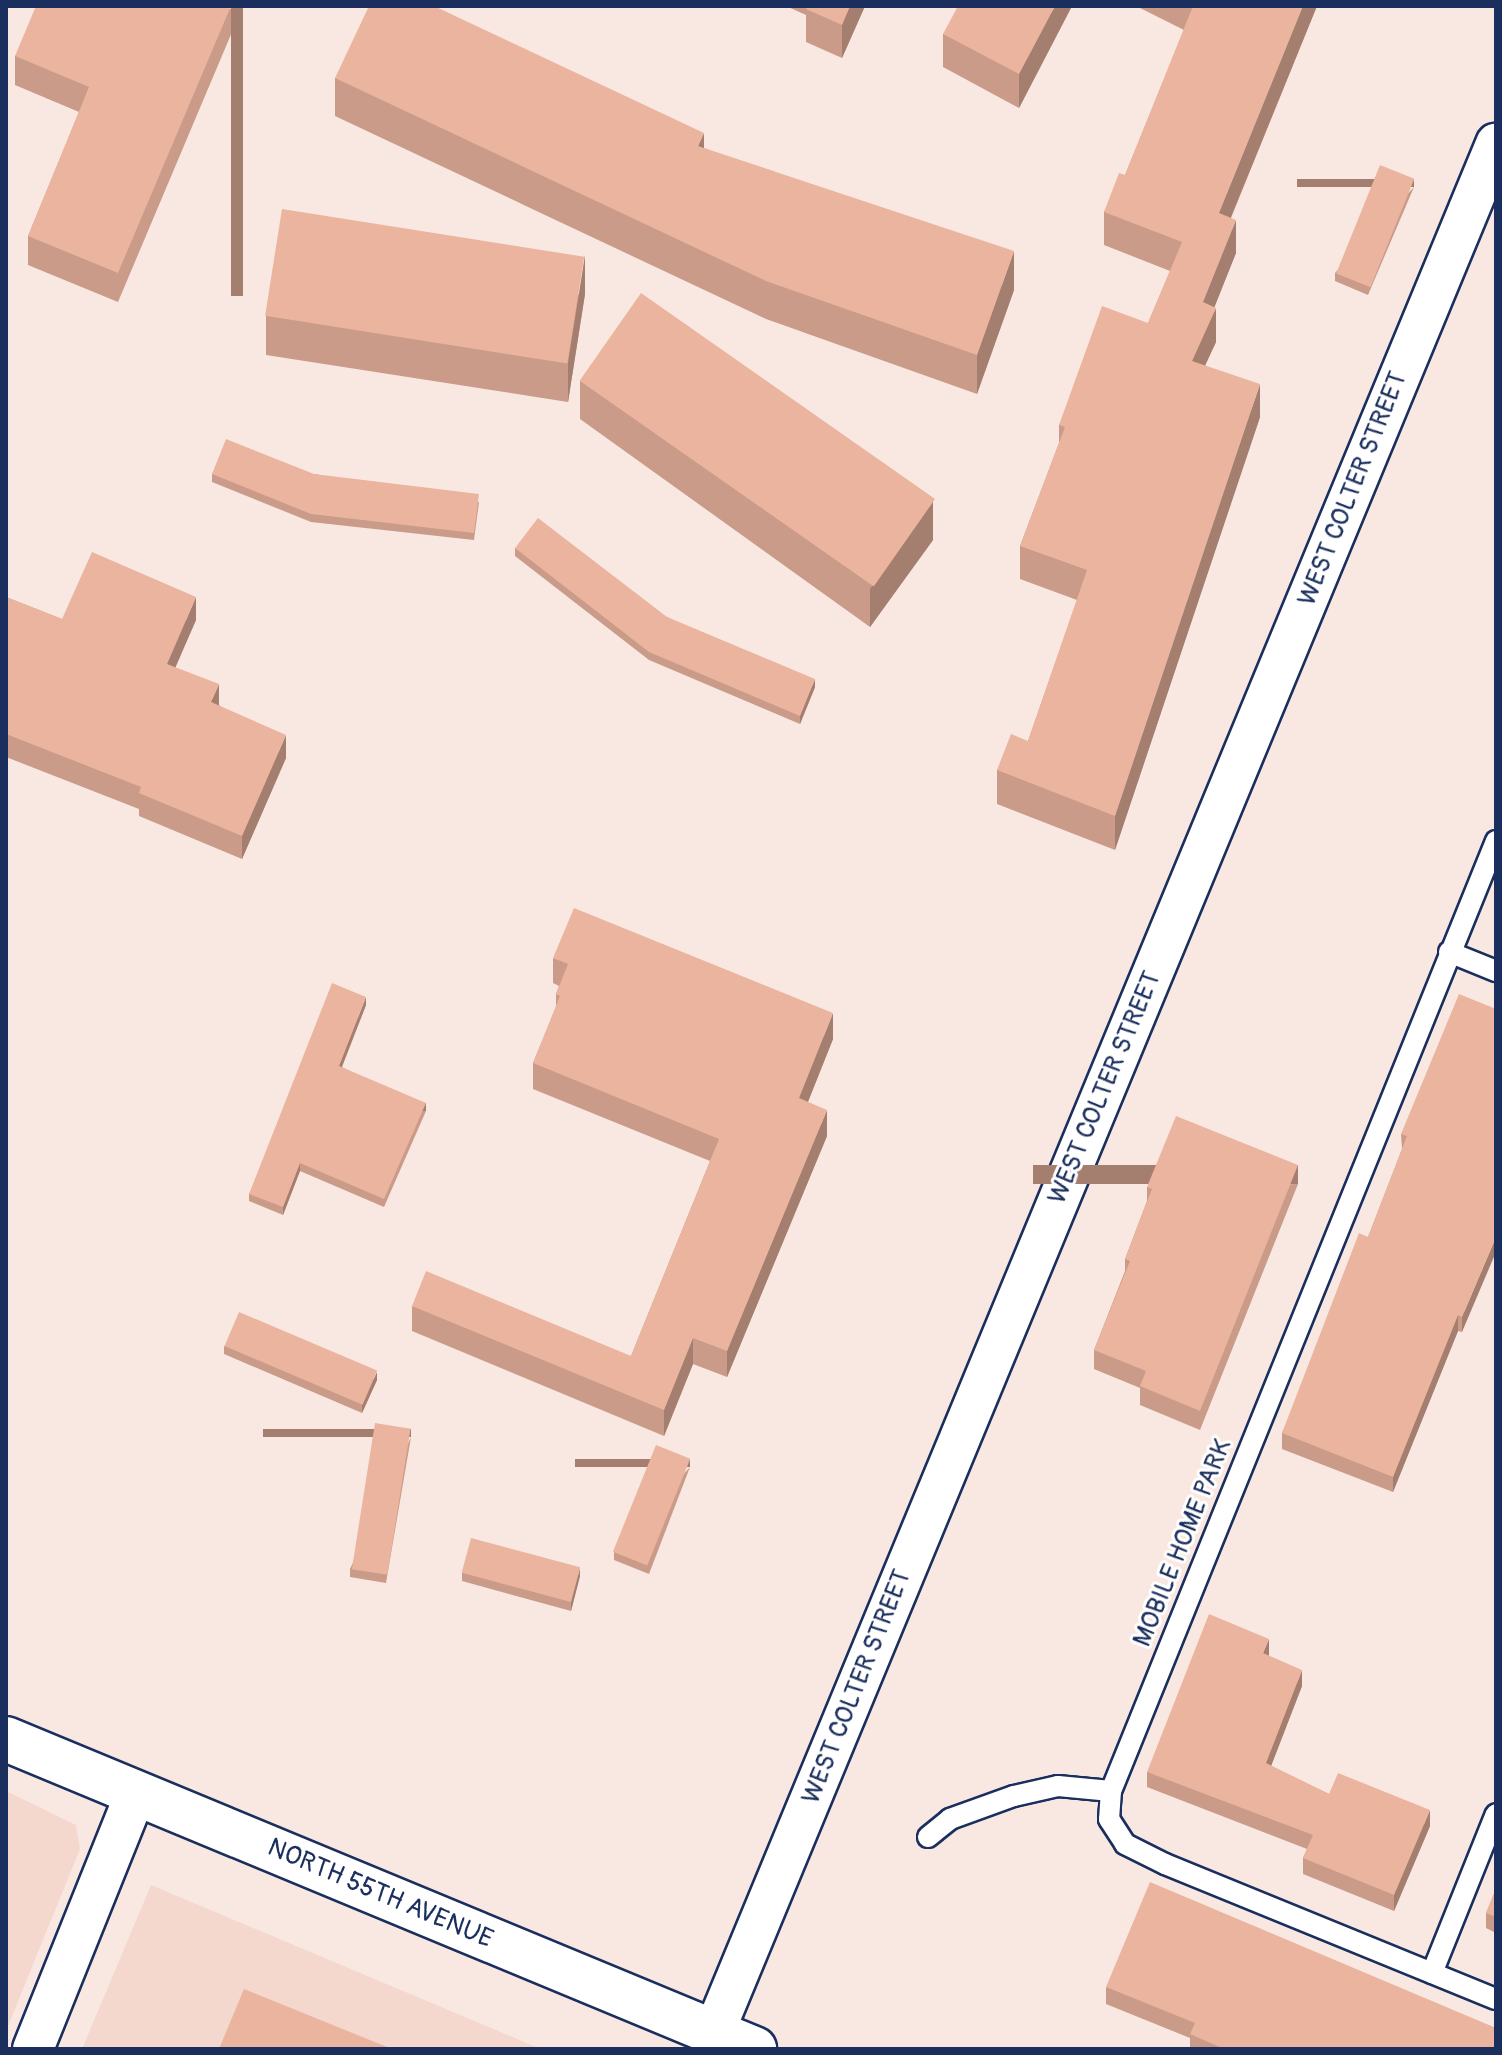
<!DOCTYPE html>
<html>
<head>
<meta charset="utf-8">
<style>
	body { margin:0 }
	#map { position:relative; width:1502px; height:2055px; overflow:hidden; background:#f9e8e2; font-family:Pangolin,sans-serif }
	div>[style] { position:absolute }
	.built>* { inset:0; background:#f4d8ce }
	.roads { filter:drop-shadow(2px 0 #1b2f5e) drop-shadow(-2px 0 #1b2f5e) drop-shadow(0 2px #1b2f5e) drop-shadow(0 -2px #1b2f5e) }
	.service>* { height:20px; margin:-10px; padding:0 10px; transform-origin:10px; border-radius:10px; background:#fff }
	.minor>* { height:40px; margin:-20px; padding:0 20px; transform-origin:20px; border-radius:20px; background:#fff }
	.tertiary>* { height:44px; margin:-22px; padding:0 22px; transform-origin:22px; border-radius:22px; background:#fff }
	.wall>* { inset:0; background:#c99b88 }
	.shaded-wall>* { inset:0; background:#a47e6f; transform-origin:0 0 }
	.building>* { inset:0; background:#eab49e; transform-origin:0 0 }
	span { translate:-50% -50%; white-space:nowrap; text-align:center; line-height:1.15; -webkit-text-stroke:6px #fff; paint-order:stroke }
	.street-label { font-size:26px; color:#1b2f5e }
	.frame { position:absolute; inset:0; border:8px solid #1b2f5e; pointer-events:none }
</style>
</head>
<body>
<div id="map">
	<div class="built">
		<i style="clip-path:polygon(6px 1791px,76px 1825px,80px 1849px,6px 2031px)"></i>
		<i style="clip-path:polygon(151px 1885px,541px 2049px,82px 2049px)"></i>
	</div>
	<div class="roads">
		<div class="service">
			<i style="left:1496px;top:841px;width:1025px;rotate:112.06deg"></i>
			<i style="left:1111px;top:1791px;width:28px;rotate:94deg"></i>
			<i style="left:1109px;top:1819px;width:30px;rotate:57deg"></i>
			<i style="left:1125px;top:1844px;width:45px;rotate:26.6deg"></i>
			<i style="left:1165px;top:1864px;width:357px;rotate:22.2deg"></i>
			<i style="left:1449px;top:952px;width:51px;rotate:22deg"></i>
			<i style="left:928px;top:1837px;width:28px;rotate:-39deg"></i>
			<i style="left:950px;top:1819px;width:68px;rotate:-19.8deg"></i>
			<i style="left:1014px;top:1796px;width:45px;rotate:-12.8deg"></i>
			<i style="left:1058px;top:1786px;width:53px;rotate:5.4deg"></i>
			<i style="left:1432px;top:1973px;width:171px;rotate:-68.1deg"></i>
		</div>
		<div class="minor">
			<i style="left:714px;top:2032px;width:2044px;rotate:-67.5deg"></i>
			<i style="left:33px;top:2049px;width:276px;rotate:-68.1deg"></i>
		</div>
		<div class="tertiary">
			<i style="left:6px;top:1739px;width:810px;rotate:22.51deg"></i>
		</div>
	</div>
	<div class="wall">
		<i style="clip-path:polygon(243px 6px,118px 302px,28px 265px,28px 236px,79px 112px,15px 85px,15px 56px)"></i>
		<i style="clip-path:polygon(786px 6px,865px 6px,842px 58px,806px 42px,806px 15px)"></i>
		<i style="clip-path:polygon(1072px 6px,1019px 108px,943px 67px,943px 34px)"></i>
		<i style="clip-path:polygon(1136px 6px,1317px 6px,1231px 218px,1236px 253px,1214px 307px,1216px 342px,1205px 365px,1260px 417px,1115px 850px,997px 804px,997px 770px,1028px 741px,1077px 600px,1020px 579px,1020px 546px,1059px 443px,1059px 425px,1148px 323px,1170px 271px,1104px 245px,1104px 212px,1125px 175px,1184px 30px)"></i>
		<i style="clip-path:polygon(335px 78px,704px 148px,1014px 290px,977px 394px,766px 319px,335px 116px)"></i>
		<i style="clip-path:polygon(1414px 187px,1368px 295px,1335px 281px,1335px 273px)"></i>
		<i style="clip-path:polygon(585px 294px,568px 402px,266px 355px,266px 316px)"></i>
		<i style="clip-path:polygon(580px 381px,933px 540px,870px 627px,580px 419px)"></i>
		<i style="clip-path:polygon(212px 474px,314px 474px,479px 502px,474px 540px,311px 522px,212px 482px)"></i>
		<i style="clip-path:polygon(515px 548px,667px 617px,815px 687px,800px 724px,649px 660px,515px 556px)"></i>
		<i style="clip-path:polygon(6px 597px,62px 619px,196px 620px,175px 667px,219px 705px,286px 758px,242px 859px,139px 816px,139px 809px,6px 757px)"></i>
		<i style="clip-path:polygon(553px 958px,833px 1039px,808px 1102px,827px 1136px,727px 1377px,693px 1364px,664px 1436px,412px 1331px,412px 1306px,631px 1356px,710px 1161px,533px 1089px,533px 1063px,556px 1007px,556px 994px,559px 986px,553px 983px)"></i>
		<i style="clip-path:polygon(366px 1005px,342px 1067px,426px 1111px,384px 1207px,300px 1171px,283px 1215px,249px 1201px,249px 1194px)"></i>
		<i style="clip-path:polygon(1496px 1009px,1462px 1332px,1458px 1331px,1393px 1492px,1282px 1449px,1282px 1433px,1368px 1237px,1402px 1149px,1401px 1134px)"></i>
		<i style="clip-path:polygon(1298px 1184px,1200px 1430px,1140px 1405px,1140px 1388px,1094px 1369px,1094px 1350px,1125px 1271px,1125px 1259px,1147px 1201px,1147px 1187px)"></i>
		<i style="clip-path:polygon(224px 1346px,377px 1380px,362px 1413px,224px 1354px)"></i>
		<i style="clip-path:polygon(411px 1437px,386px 1583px,350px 1577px,350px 1569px)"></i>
		<i style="clip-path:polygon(690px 1467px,649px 1574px,614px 1560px,614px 1552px)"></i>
		<i style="clip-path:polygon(462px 1573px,580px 1576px,571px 1611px,462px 1581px)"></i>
		<i style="clip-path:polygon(1269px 1655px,1269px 1656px,1302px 1686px,1271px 1766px,1329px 1794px,1430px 1826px,1394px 1911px,1303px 1874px,1303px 1858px,1307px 1849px,1147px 1787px,1147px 1772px)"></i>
		<i style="clip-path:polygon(1496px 1889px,1496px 1933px,1486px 1928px,1486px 1913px)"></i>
		<i style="clip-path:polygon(1106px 1987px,1496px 2049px,1190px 2049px,1190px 2038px,1106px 2004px)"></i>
	</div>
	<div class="shaded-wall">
		<i style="left:231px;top:6px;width:12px;height:290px"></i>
		<i style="clip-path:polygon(850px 6px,865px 6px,842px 58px,842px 25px)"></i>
		<i style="clip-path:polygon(1055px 6px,1072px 6px,1019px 108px,1019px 74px)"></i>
		<i style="clip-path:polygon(1303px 6px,1317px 6px,1219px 246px,1219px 213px)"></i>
		<i style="clip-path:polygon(704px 133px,704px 172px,698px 146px)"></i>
		<i style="left:1414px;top:179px;width:8px;height:117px;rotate:90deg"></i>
		<i style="clip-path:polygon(1236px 220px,1236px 253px,1203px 336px,1203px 302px)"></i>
		<i style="clip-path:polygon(1014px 251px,1014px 290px,977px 394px,977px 355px)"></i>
		<i style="clip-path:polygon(585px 255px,585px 294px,568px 402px,568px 363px)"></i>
		<i style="clip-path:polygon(1216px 308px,1216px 342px,1192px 394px,1192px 361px)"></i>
		<i style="clip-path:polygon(1260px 384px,1260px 417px,1115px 850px,1115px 816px)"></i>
		<i style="clip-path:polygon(933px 501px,933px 540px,870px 627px,870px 589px)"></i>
		<i style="clip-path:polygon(196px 597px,196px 620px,167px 687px,167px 664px)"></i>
		<i style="clip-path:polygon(815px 679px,815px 687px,800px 724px,800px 716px)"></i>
		<i style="clip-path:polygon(219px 684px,219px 707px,211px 702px)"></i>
		<i style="clip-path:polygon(286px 735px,286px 758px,242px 859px,242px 836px)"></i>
		<i style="clip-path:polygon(366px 997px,366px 1005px,339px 1074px,339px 1066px)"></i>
		<i style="clip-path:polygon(833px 1013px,833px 1039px,799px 1124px,799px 1098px)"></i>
		<i style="left:426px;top:1103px;width:8px;height:105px;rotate:90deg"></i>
		<i style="clip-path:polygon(827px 1110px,827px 1136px,727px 1377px,727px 1351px)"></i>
		<i style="clip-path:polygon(300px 1163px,300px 1171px,283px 1215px,283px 1207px)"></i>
		<i style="left:1298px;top:1165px;width:19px;height:265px;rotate:90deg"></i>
		<i style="clip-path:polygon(1496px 1237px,1496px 1252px,1462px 1332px,1462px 1317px)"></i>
		<i style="clip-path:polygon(1458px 1315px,1458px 1331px,1393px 1492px,1393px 1477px)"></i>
		<i style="clip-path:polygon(693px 1338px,693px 1364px,664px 1436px,664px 1410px)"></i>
		<i style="clip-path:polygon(377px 1372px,377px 1380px,362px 1413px,362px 1405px)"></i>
		<i style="left:411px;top:1429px;width:8px;height:148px;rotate:90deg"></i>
		<i style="left:690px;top:1459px;width:8px;height:115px;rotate:90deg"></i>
		<i style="clip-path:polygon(580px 1568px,580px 1576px,571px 1611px,571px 1603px)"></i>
		<i style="clip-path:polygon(1269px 1639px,1269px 1655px,1263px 1669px,1263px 1653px)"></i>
		<i style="clip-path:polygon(1302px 1670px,1302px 1686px,1266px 1779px,1266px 1763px)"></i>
		<i style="clip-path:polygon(1430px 1810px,1430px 1826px,1394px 1911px,1394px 1895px)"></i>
	</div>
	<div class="building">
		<i style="clip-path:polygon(36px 6px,231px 6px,118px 273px,28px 236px,89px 87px,15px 56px)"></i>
		<i style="clip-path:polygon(369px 6px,434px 6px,704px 133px,698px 146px,1014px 251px,977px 355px,766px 281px,335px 78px)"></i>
		<i style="clip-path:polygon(808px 6px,850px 6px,842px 25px,806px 9px)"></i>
		<i style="clip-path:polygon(958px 6px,1055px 6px,1019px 74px,943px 34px)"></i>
		<i style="clip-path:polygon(1193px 6px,1303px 6px,1219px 213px,1236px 220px,1203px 302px,1216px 308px,1192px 361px,1260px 384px,1115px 816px,997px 770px,1011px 734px,1028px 741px,1087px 570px,1020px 546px,1065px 427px,1059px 425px,1102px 306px,1148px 323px,1182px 242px,1104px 212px,1119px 173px,1125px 175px)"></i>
		<i style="left:1380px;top:165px;width:37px;height:117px;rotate:22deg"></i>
		<i style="left:282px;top:209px;width:306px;height:108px;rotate:9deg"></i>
		<i style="left:641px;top:293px;width:359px;height:107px;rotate:35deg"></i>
		<i style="clip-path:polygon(226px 439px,314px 474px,479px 494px,474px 533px,311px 514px,212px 474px)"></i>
		<i style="clip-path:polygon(538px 518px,667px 617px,815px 679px,800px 716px,649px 652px,515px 548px)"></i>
		<i style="clip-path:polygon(92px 552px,196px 597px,167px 664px,219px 684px,211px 702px,286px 735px,242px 836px,139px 793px,141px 787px,6px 734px,6px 597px,62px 619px)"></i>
		<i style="clip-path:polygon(574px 908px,833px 1013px,799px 1098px,827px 1110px,727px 1351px,693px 1338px,664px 1410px,412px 1306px,426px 1271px,631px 1356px,719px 1139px,533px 1063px,560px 996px,556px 994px,568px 964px,553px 958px)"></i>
		<i style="clip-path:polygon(332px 983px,366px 997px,339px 1066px,426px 1103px,384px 1199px,300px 1163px,283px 1207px,249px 1194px)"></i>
		<i style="clip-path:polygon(1459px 994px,1496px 1009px,1496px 1237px,1462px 1317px,1458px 1315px,1393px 1477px,1282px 1433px,1359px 1233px,1368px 1237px,1407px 1136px,1401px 1134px)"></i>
		<i style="clip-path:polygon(1176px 1116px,1298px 1165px,1200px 1411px,1140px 1386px,1146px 1371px,1094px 1350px,1130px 1261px,1125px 1259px,1152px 1189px,1147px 1187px)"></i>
		<i style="left:239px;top:1312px;width:150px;height:37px;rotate:23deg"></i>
		<i style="left:375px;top:1423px;width:36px;height:148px;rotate:9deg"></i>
		<i style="left:656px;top:1445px;width:37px;height:115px;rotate:22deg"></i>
		<i style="left:471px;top:1538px;width:113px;height:36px;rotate:15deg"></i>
		<i style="clip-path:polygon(1209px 1614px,1269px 1639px,1263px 1653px,1302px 1670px,1266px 1763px,1329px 1794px,1338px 1773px,1430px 1810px,1394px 1895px,1303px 1858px,1313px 1835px,1147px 1772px)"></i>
		<i style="clip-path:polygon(1150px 1882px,1496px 2028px,1496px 2049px,1245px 2049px,1240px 2047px,1239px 2049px,1224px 2049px,1190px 2034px,1195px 2023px,1106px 1987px)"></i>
		<i style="clip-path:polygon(1496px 1889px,1496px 1917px,1486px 1913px)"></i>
		<i style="clip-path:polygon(244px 1989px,392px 2049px,219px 2049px)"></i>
	</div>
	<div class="street-label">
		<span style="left:1353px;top:489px;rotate:-68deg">WEST COLTER STREET</span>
		<span style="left:1105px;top:1088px;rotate:-67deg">WEST COLTER STREET</span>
		<span style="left:1183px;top:1543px;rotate:-68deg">MOBILE HOME PARK</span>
		<span style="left:857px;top:1687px;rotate:-68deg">WEST COLTER STREET</span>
		<span style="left:380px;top:1894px;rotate:23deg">NORTH 55TH AVENUE</span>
	</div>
	<div class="frame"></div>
</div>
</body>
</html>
